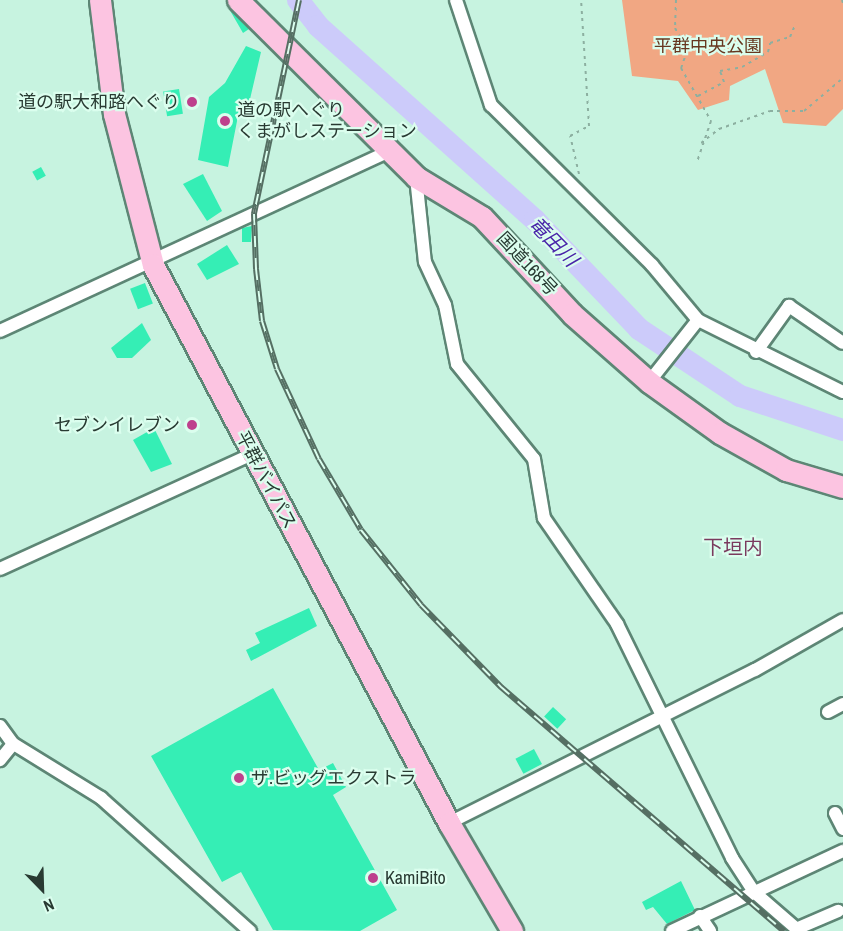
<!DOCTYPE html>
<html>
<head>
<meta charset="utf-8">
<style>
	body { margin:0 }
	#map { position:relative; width:843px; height:931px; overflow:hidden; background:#c7f3e0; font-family:"Archivo Narrow","Noto Sans JP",sans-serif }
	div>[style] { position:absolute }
	.green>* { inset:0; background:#f1a783 }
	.river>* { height:22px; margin:-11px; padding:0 11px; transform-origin:11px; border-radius:11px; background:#cccbfa }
	.building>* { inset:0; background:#35eeb5; transform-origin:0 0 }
	.path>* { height:2px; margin-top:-1px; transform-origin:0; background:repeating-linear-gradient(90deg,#8cafa0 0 3px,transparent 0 7.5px) }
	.roads { filter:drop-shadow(2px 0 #5d8675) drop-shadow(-2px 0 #5d8675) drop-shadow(0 2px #5d8675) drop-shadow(0 -2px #5d8675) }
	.street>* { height:12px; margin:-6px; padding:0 6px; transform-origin:6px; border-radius:6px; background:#fff }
	.highway>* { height:21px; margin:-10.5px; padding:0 10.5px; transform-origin:10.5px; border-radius:10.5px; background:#fcc4e1 }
	.rail>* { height:6px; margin-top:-3px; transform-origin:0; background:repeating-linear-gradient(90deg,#dbfeee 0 11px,#556f63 0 22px); box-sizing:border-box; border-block:2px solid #556f63 }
	.dots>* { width:16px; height:16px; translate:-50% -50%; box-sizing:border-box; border:3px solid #dbfeee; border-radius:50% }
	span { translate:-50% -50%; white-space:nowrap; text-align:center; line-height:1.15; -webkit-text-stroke:4.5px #dbfeee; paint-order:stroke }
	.park-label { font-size:18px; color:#67371f }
	.poi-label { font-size:18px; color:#283a32 }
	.right { translate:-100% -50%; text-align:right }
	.left { translate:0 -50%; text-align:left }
	.street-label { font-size:18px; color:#283a32 }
	.water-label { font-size:20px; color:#4924a9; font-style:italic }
	.neighbourhood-label { font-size:20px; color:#7a3a5e }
	.north { position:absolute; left:12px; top:859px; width:60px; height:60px; -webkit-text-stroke:4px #dbfeee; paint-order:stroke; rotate:157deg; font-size:16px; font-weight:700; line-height:24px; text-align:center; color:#283a32 }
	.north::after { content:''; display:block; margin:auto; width:21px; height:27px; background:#283a32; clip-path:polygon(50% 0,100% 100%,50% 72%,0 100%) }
</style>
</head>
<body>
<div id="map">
	<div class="green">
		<i style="clip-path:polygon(622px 0,843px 0,843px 109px,826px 126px,783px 123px,765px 69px,730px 86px,729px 100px,698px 110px,678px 81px,632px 76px)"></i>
	</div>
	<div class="river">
		<i style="left:298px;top:0;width:33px;rotate:52deg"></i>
		<i style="left:318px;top:26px;width:291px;rotate:41.8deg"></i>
		<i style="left:535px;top:220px;width:151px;rotate:46.3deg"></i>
		<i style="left:639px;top:329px;width:121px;rotate:33.6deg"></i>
		<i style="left:740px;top:396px;width:108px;rotate:18.3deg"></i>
	</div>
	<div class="building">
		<i style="clip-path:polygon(228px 7px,229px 9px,249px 29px,243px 33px)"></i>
		<i style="clip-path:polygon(246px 46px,261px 52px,247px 112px,239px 111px,228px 167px,198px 160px,209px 97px,225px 83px)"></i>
		<i style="left:179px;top:89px;width:25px;height:16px;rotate:81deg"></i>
		<i style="left:41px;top:167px;width:10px;height:10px;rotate:61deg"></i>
		<i style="clip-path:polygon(203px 174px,222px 211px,207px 221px,183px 184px)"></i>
		<i style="clip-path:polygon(252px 226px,251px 242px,242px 242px,242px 228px)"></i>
		<i style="clip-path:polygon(227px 245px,239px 264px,207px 280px,197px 264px)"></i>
		<i style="left:145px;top:283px;width:22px;height:16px;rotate:69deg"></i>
		<i style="clip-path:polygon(142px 323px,151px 340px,132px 358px,117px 358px,111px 348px)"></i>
		<i style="clip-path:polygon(154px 428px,172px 464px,151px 472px,133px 440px)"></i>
		<i style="clip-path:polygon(309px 608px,317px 626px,251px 661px,246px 650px,260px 643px,255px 633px)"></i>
		<i style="clip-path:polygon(273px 688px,319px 770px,333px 763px,346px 787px,333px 795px,397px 910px,360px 931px,273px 930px,241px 872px,222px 882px,151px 756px)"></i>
		<i style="left:553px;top:707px;width:18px;height:13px;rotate:43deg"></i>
		<i style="left:534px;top:749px;width:17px;height:21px;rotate:62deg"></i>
		<i style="clip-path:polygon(681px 881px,695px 910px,667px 924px,653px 907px,646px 910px,642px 902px)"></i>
	</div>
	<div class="path">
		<i style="left:676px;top:0;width:28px;rotate:92deg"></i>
		<i style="left:675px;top:28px;width:26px;rotate:62deg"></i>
		<i style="left:687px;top:51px;width:18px;rotate:109deg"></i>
		<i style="left:681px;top:68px;width:61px;rotate:60.5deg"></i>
		<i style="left:711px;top:121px;width:43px;rotate:108.9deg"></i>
		<i style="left:842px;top:0;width:3px;rotate:72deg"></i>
		<i style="left:698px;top:96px;width:30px;rotate:-28deg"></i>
		<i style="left:724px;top:82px;width:12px;rotate:-110deg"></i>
		<i style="left:720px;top:71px;width:22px;rotate:-10deg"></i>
		<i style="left:742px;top:67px;width:30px;rotate:-30deg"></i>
		<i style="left:768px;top:52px;width:9px;rotate:-77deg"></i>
		<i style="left:770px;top:43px;width:21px;rotate:-17deg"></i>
		<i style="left:790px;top:37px;width:15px;rotate:-67deg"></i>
		<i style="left:701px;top:143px;width:23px;rotate:-38deg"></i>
		<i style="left:719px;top:129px;width:54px;rotate:-19.4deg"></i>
		<i style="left:770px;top:111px;width:34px"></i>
		<i style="left:804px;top:111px;width:51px;rotate:-40.2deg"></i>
		<i style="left:579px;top:174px;width:39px;rotate:-103deg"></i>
		<i style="left:570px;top:136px;width:21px;rotate:-28deg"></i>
		<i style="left:589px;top:126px;width:126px;rotate:-93.6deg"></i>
	</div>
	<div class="roads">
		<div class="street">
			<i style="left:456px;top:0;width:111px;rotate:71.6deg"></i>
			<i style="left:491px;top:105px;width:227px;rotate:44.8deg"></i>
			<i style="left:652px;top:265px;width:72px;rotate:50.1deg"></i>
			<i style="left:698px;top:320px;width:162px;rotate:26.4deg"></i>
			<i style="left:416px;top:177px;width:85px;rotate:84deg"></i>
			<i style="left:425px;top:262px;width:47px;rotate:65.1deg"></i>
			<i style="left:445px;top:305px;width:60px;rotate:78.5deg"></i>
			<i style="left:457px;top:364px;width:122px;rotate:51deg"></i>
			<i style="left:534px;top:459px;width:60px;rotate:80.4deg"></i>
			<i style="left:544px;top:518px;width:129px;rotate:55.4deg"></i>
			<i style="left:617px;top:624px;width:261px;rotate:63.8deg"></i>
			<i style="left:732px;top:858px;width:40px;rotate:57.1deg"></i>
			<i style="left:754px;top:892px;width:60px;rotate:40.9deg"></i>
			<i style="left:0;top:331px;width:430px;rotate:-24.8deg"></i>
			<i style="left:756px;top:352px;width:57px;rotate:-54.3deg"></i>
			<i style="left:789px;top:306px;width:65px;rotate:34.4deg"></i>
			<i style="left:649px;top:382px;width:79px;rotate:-51.7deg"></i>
			<i style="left:0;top:569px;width:277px;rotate:-24.5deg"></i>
			<i style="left:828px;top:712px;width:17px;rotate:-28deg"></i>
			<i style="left:0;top:726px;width:22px;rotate:54deg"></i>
			<i style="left:13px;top:744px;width:21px;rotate:129deg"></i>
			<i style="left:12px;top:743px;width:105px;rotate:31.7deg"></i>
			<i style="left:101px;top:798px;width:200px;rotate:41.8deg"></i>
			<i style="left:835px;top:813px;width:18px;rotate:63deg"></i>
			<i style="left:449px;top:823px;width:342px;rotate:-26.6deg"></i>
			<i style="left:755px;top:670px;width:101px;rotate:-29.6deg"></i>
			<i style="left:700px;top:916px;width:18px;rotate:56deg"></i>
			<i style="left:796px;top:929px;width:46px;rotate:-23.2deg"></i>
			<i style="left:672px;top:931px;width:189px;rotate:-25.1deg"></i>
		</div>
		<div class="highway">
			<i style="left:100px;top:0;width:115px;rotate:83deg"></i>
			<i style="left:114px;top:114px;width:156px;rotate:75.5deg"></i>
			<i style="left:153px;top:265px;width:632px;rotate:62.06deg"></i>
			<i style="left:449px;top:823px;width:125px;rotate:59.7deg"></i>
			<i style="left:238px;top:0;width:251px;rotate:44.8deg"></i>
			<i style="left:416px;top:177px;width:77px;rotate:31.2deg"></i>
			<i style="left:482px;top:217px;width:132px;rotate:47.1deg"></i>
			<i style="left:572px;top:314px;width:103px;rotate:41.4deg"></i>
			<i style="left:649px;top:382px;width:87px;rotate:35.7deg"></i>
			<i style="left:720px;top:433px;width:76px;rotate:29.3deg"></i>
			<i style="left:786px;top:470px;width:59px;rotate:16.6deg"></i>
		</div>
	</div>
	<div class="rail">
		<i style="left:299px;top:0;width:219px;rotate:101.9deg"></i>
		<i style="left:254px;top:214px;width:55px;rotate:87.9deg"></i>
		<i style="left:256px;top:269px;width:52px;rotate:83.4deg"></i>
		<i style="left:262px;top:321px;width:50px;rotate:72.6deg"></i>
		<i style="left:277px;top:369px;width:99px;rotate:65deg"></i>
		<i style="left:319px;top:459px;width:82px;rotate:59.4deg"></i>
		<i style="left:361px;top:530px;width:96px;rotate:51.3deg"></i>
		<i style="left:421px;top:605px;width:115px;rotate:45.7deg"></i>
		<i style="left:501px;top:687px;width:374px;rotate:40.8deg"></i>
	</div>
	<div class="dots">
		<i style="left:192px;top:102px;background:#be408d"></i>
		<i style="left:225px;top:121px;background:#be408d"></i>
		<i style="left:192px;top:425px;background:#be408d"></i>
		<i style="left:239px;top:778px;background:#be408d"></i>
		<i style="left:373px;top:878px;background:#be408d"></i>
	</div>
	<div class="park-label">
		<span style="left:708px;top:46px">平群中央公園</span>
	</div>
	<div class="poi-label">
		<span class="right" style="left:180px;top:102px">道の駅大和路へぐり</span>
		<span class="left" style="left:237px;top:121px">道の駅へぐり<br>くまがしステーション</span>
		<span class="right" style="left:180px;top:425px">セブンイレブン</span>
		<span class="left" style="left:251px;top:778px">ザ.ビッグエクストラ</span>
		<span class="left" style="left:385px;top:878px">KamiBito</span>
	</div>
	<div class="street-label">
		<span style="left:527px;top:264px;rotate:47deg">国道168号</span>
		<span style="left:266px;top:480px;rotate:62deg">平群バイパス</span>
	</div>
	<div class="water-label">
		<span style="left:554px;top:241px;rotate:46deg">竜田川</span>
	</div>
	<div class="neighbourhood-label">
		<span style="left:733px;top:546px">下垣内</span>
	</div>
	<div class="north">N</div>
</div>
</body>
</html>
